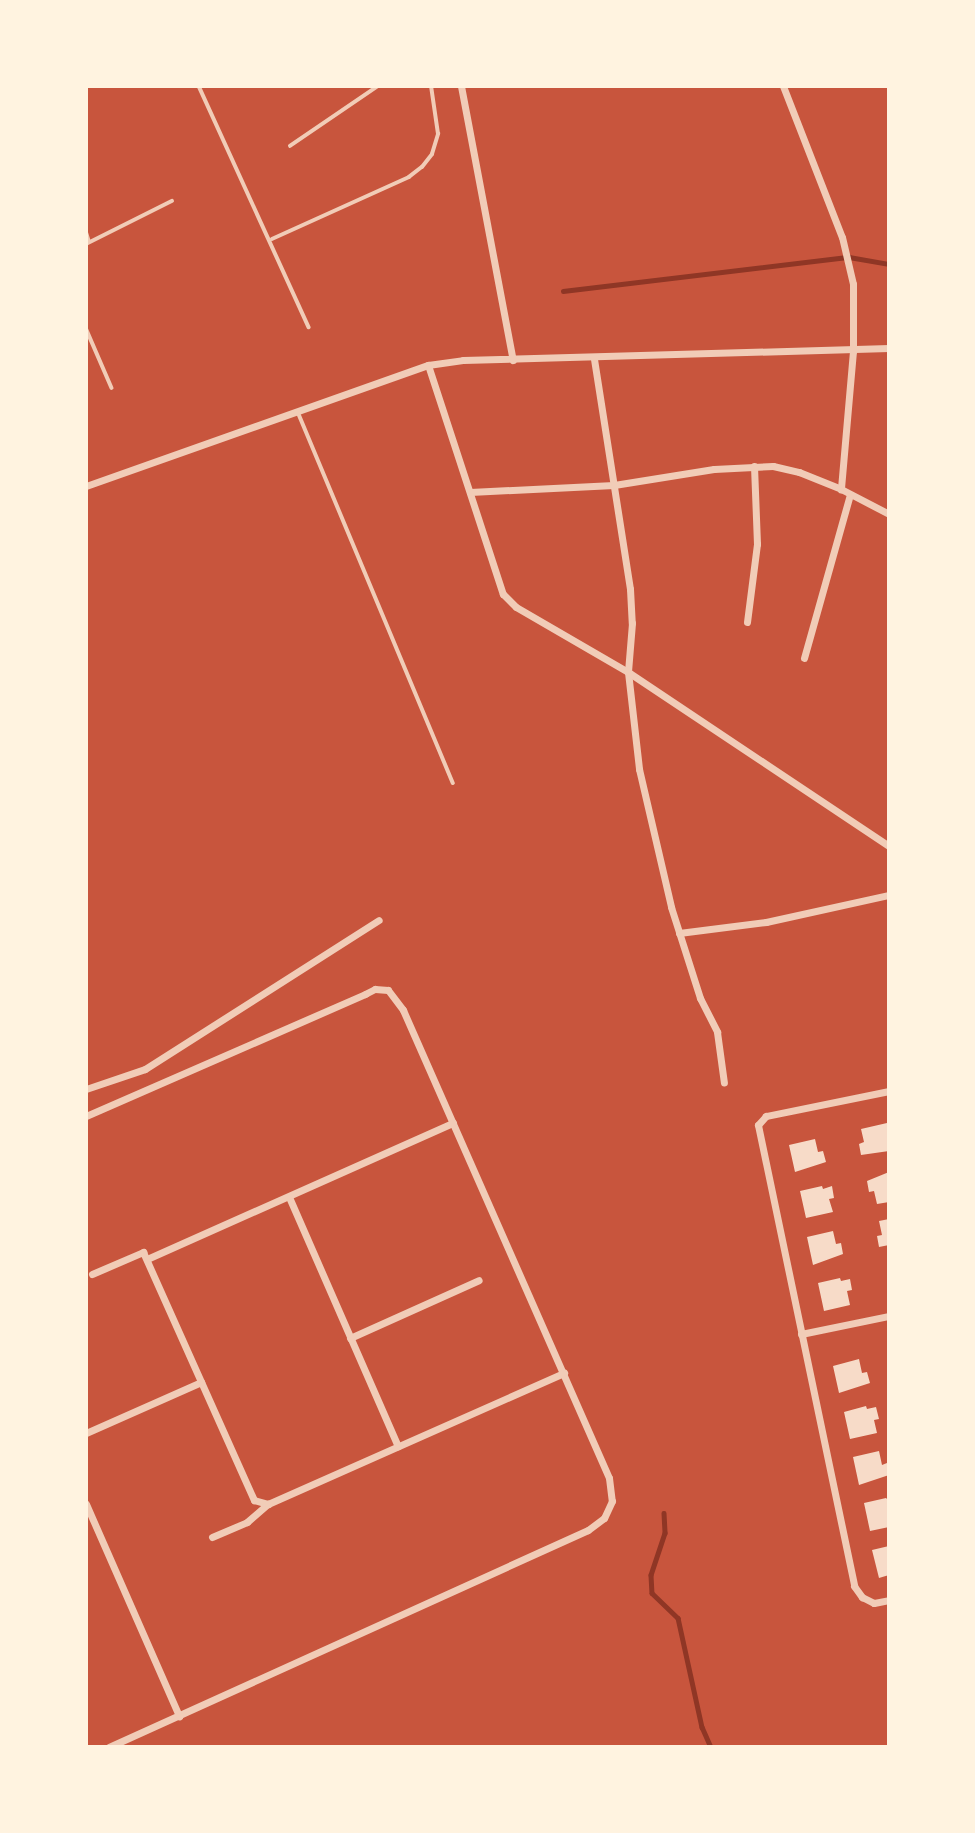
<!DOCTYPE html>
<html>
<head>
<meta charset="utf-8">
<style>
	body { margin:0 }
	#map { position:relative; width:975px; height:1833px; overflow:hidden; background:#c8553d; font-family:"Archivo Narrow",sans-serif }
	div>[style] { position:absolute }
	.stream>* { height:4.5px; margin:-2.25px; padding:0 2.25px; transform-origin:2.25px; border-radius:2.25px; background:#8f3625 }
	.building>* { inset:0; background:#f7dbc8 }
	.service>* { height:3.5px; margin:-1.75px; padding:0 1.75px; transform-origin:1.75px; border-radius:1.75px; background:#f1ccb7 }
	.minor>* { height:7px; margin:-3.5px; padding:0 3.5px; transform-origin:3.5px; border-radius:3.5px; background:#f1ccb7 }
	span { translate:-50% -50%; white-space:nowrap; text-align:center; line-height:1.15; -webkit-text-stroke:5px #fff3e0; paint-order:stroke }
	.frame { position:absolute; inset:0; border:88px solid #fff3e0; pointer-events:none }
</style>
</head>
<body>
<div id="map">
	<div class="stream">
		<i style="left:563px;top:291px;width:288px;rotate:-6.8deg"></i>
		<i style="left:849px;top:257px;width:41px;rotate:9.9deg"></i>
		<i style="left:664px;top:1513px;width:20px;rotate:87deg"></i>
		<i style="left:665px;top:1533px;width:44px;rotate:108.4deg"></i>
		<i style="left:651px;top:1575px;width:18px;rotate:87deg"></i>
		<i style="left:652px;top:1593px;width:36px;rotate:44deg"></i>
		<i style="left:678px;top:1618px;width:112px;rotate:77.6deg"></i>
		<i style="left:702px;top:1727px;width:22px;rotate:66deg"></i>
	</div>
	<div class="building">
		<i style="clip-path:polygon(887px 1123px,889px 1151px,861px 1155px,859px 1144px,864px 1142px,861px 1129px)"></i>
		<i style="clip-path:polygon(815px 1139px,818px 1152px,823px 1151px,826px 1162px,795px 1172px,789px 1145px)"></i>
		<i style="clip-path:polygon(889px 1172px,889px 1202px,877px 1204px,874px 1191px,869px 1192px,867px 1181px)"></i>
		<i style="clip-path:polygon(822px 1186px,823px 1189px,832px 1186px,834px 1198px,829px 1199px,833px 1212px,806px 1218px,800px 1191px)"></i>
		<i style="clip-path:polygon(889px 1219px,889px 1245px,879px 1247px,877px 1236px,882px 1235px,879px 1221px)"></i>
		<i style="clip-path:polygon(833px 1231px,836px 1244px,841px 1243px,843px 1254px,813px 1265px,807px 1237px)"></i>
		<i style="clip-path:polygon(840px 1278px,841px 1281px,850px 1279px,852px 1290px,847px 1291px,850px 1305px,824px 1311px,818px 1283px)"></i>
		<i style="clip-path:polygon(859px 1359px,862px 1373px,867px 1372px,870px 1383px,839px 1393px,833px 1366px)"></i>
		<i style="clip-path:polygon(866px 1406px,867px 1409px,876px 1407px,879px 1419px,874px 1420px,877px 1433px,850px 1439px,844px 1412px)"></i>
		<i style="clip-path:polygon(879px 1451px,882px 1465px,887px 1463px,889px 1475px,859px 1485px,853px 1457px)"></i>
		<i style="clip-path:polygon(886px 1498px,889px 1501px,889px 1527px,870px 1531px,864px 1503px)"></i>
		<i style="clip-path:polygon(889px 1546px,889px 1575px,879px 1578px,872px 1550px)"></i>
	</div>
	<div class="service">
		<i style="left:199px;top:86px;width:265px;rotate:65.5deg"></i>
		<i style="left:290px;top:146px;width:107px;rotate:-34.3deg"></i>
		<i style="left:86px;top:231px;width:10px;rotate:73deg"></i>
		<i style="left:272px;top:239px;width:150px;rotate:-24.3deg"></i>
		<i style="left:409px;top:177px;width:16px;rotate:-38deg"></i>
		<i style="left:422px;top:167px;width:16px;rotate:-52deg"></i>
		<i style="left:432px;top:154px;width:21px;rotate:-73deg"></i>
		<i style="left:438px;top:134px;width:49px;rotate:-98.3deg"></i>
		<i style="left:86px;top:244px;width:96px;rotate:-26.6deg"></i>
		<i style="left:86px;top:328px;width:65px;rotate:66.6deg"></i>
		<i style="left:298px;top:412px;width:402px;rotate:67.3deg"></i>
	</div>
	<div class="minor">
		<i style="left:461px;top:86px;width:279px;rotate:79.3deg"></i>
		<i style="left:783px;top:86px;width:162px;rotate:68.7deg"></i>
		<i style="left:842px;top:237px;width:48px;rotate:76.8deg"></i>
		<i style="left:853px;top:284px;width:67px;rotate:90deg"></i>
		<i style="left:853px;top:351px;width:139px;rotate:95deg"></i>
		<i style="left:594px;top:359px;width:233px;rotate:81.1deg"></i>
		<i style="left:630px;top:589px;width:34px;rotate:87deg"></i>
		<i style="left:632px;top:623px;width:49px;rotate:94.7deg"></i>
		<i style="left:628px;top:672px;width:98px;rotate:83.5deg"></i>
		<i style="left:639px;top:769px;width:142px;rotate:76.9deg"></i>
		<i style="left:671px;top:907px;width:96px;rotate:72.3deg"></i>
		<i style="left:700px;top:998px;width:38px;rotate:63deg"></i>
		<i style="left:717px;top:1032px;width:51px;rotate:82.2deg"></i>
		<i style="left:428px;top:365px;width:241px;rotate:71.9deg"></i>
		<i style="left:503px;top:594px;width:18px;rotate:45deg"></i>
		<i style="left:516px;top:607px;width:129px;rotate:30.1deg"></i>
		<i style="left:628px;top:672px;width:314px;rotate:33.7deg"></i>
		<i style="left:86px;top:486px;width:363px;rotate:-19.5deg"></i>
		<i style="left:428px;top:365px;width:35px;rotate:-8deg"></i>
		<i style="left:463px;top:360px;width:426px;rotate:-1.6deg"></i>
		<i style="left:470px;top:492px;width:144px;rotate:-2.8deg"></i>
		<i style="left:614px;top:485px;width:101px;rotate:-9.1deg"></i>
		<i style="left:714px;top:469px;width:59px;rotate:-2.9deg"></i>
		<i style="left:773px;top:466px;width:27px;rotate:13deg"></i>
		<i style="left:799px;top:472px;width:45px;rotate:22deg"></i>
		<i style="left:841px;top:489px;width:54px;rotate:27.5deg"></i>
		<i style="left:747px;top:622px;width:79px;rotate:-82.7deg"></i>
		<i style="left:757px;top:544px;width:78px;rotate:-92.2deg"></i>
		<i style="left:804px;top:658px;width:170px;rotate:-74.3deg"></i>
		<i style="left:679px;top:933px;width:88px;rotate:-7.2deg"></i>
		<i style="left:766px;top:922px;width:126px;rotate:-12.4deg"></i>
		<i style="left:86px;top:1089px;width:62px;rotate:-18.7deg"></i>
		<i style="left:145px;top:1069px;width:277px;rotate:-32.5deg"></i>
		<i style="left:889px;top:1091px;width:126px;rotate:168.5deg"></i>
		<i style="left:766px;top:1116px;width:12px;rotate:132deg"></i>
		<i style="left:758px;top:1125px;width:471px;rotate:78.2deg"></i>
		<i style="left:854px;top:1586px;width:14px;rotate:54deg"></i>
		<i style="left:862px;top:1597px;width:13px;rotate:27deg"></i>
		<i style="left:874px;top:1603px;width:15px;rotate:-11deg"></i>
		<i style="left:86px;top:1116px;width:305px;rotate:-23.6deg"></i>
		<i style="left:365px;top:994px;width:11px;rotate:-27deg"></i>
		<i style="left:375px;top:989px;width:13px;rotate:4deg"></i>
		<i style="left:388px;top:990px;width:25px;rotate:53deg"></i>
		<i style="left:403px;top:1010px;width:511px;rotate:66.24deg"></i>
		<i style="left:609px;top:1478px;width:23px;rotate:83deg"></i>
		<i style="left:612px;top:1501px;width:19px;rotate:115deg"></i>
		<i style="left:604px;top:1518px;width:20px;rotate:143deg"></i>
		<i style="left:588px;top:1530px;width:526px;rotate:155.63deg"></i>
		<i style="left:289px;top:1197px;width:272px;rotate:66.4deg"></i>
		<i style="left:147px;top:1259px;width:335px;rotate:-24deg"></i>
		<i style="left:92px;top:1274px;width:56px;rotate:-23.3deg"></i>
		<i style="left:143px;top:1252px;width:272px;rotate:65.9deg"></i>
		<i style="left:254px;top:1500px;width:15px;rotate:16deg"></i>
		<i style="left:801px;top:1334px;width:90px;rotate:-11.6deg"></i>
		<i style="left:350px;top:1338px;width:141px;rotate:-24.2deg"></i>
		<i style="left:86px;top:1433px;width:126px;rotate:-23.9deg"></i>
		<i style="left:86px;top:1504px;width:232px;rotate:66.3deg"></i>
		<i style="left:212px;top:1537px;width:38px;rotate:-23deg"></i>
		<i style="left:247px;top:1522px;width:28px;rotate:-41deg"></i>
		<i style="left:268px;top:1504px;width:324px;rotate:-23.9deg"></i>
	</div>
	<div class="frame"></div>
</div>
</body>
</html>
